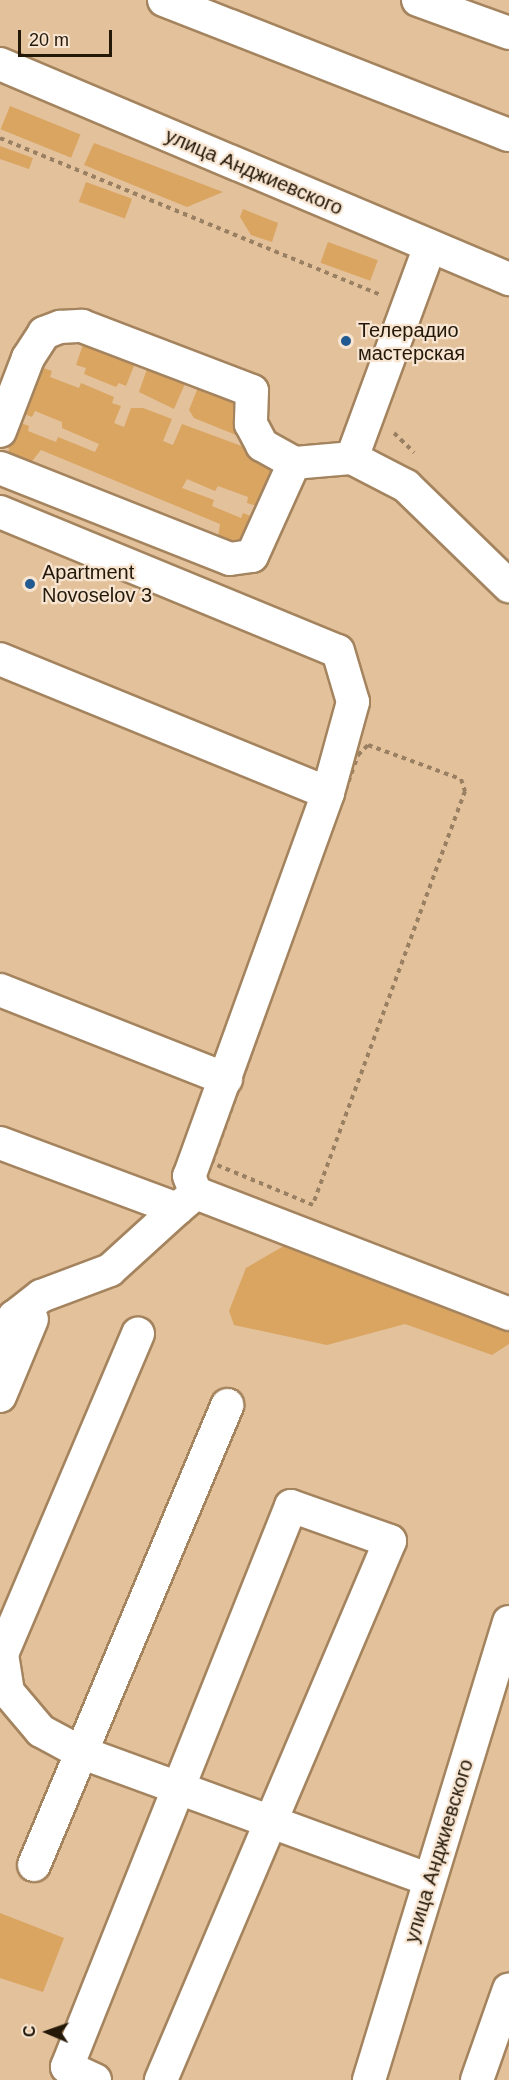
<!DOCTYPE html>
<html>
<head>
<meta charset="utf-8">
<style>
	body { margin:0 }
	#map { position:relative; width:509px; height:2080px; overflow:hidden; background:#e3c19a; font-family:Arial,sans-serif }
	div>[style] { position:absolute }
	.green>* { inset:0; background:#daa461; transform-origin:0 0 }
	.path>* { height:4px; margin-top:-2px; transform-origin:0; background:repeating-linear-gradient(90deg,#998062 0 4.5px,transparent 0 9px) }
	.roads { filter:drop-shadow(2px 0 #a4845f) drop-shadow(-2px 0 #a4845f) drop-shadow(0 2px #a4845f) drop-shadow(0 -2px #a4845f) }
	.minor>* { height:32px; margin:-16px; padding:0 16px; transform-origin:16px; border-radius:16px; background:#fff }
	.dots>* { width:16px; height:16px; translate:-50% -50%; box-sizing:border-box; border:3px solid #f7e5d1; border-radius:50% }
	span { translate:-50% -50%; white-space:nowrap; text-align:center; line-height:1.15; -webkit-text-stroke:4.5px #f7e5d1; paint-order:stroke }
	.street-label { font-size:20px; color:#241809 }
	.poi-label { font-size:20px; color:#241809 }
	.left { translate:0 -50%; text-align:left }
	.north { position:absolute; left:18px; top:2002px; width:60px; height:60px; -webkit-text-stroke:4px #f7e5d1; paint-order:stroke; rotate:272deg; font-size:16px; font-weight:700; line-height:24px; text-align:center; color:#241809 }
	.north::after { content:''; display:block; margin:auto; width:21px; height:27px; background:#241809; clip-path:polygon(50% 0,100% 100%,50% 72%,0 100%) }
	.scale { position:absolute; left:18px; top:30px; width:94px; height:27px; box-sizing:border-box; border:3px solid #241809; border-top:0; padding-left:8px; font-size:18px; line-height:21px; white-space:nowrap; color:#241809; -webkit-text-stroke:4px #f7e5d1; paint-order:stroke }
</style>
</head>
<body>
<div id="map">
	<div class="green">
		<i style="left:10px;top:106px;width:76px;height:25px;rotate:22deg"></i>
		<i style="clip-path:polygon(94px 143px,223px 192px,187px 207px,84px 165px)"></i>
		<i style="clip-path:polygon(0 146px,33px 158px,29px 169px,0 159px)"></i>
		<i style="left:86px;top:182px;width:49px;height:21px;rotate:20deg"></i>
		<i style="clip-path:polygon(243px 209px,278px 223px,272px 242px,251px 235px,240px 217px)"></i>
		<i style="left:328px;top:242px;width:53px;height:22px;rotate:20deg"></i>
		<i style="clip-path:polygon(85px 339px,137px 358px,126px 386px,119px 383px,116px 387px,84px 374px,86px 368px,76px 365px)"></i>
		<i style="clip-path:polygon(38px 366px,52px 371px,50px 377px,79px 388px,81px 383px,114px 397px,112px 403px,121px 406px,114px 423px,124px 427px,131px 408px,143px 408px,172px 419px,163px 441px,173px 445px,182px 424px,247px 448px,266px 462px,271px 473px,257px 506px,247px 503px,248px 497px,218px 486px,215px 491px,187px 479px,182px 488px,214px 500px,212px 506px,241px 518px,243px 513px,256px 518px,244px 540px,235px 547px,218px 538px,220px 524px,41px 450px,28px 466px,16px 460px,9px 452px,8px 440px,16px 421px,29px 426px,28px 431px,56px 442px,58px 437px,95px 452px,99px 444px,62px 428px,62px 422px,35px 411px,32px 417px,20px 412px)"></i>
		<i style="clip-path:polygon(148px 366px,187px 379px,174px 409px,139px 392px)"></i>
		<i style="clip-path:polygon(199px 385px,245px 399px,246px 439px,194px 418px,189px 410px)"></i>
		<i style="clip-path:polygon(289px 1243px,509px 1328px,509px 1344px,492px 1355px,405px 1324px,327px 1345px,234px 1325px,229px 1311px,246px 1268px)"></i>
		<i style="clip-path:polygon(0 1913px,64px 1938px,43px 1992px,0 1978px)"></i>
	</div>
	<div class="path">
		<i style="left:0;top:138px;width:410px;rotate:22.4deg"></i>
		<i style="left:394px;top:433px;width:28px;rotate:44deg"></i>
		<i style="left:368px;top:745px;width:99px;rotate:20.1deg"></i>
		<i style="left:461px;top:779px;width:13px;rotate:72deg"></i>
		<i style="left:465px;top:791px;width:441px;rotate:110.2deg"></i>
		<i style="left:313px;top:1205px;width:109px;rotate:-157.4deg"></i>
		<i style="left:212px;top:1163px;width:433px;rotate:-70.3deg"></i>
		<i style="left:358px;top:755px;width:14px;rotate:-45deg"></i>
	</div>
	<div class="roads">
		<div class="minor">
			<i style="left:164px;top:0;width:370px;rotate:21.4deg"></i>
			<i style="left:418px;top:0;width:97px;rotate:19.9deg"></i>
			<i style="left:0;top:64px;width:553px;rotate:22.9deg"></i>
			<i style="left:430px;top:246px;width:226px;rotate:110.2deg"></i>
			<i style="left:352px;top:458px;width:61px;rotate:27.4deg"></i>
			<i style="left:406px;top:486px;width:144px;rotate:44.2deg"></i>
			<i style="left:0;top:431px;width:78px;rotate:-69deg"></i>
			<i style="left:28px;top:358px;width:30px;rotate:-57deg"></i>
			<i style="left:44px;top:333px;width:17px;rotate:-21deg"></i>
			<i style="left:60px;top:327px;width:22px;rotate:-3deg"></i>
			<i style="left:82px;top:326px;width:182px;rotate:20.9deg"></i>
			<i style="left:252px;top:391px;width:33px;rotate:92deg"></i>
			<i style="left:251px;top:424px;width:24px;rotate:62deg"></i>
			<i style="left:262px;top:445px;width:37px;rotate:29deg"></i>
			<i style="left:0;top:468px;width:247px;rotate:21.6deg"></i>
			<i style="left:230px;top:559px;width:22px;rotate:-8deg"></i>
			<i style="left:252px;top:556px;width:102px;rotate:-65.7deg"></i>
			<i style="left:294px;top:463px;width:58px;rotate:-4.9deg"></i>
			<i style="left:0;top:512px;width:365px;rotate:22.4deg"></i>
			<i style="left:338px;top:651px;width:53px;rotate:73.6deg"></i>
			<i style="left:353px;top:702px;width:94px;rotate:105.4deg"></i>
			<i style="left:328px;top:793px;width:354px;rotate:-157.8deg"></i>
			<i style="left:328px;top:793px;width:407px;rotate:109.9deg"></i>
			<i style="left:189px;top:1176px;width:18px;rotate:68deg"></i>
			<i style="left:196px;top:1193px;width:336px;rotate:21.1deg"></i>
			<i style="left:0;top:990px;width:243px;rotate:21.5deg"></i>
			<i style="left:0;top:1143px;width:189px;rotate:20.4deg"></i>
			<i style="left:177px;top:1209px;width:17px;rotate:-40deg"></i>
			<i style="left:0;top:1343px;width:30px;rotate:-62deg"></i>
			<i style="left:14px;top:1317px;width:34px;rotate:-38deg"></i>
			<i style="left:41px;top:1296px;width:74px;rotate:-20.6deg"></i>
			<i style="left:110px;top:1270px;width:91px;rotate:-42.3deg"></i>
			<i style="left:0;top:1396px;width:83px;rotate:-67.4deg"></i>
			<i style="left:0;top:1691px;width:8px;rotate:7deg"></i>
			<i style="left:8px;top:1692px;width:51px;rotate:49.8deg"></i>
			<i style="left:41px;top:1731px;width:44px;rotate:28.3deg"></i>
			<i style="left:80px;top:1752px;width:372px;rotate:20.1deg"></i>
			<i style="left:8px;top:1692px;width:38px;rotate:-99deg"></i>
			<i style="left:2px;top:1654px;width:348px;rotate:-67deg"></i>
			<i style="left:34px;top:1865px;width:499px;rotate:-67.2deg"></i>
			<i style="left:95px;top:2080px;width:31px;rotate:-155deg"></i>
			<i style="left:67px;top:2067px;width:604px;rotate:-68.23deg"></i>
			<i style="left:291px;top:1506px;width:105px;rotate:19.5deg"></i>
			<i style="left:390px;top:1541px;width:586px;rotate:113.02deg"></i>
			<i style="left:369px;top:2080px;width:479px;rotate:-73deg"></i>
			<i style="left:477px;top:2080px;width:96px;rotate:-70.6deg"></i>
		</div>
	</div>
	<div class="dots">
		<i style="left:346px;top:341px;background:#215a91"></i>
		<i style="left:30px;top:584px;background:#215a91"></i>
	</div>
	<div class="street-label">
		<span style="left:254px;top:172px;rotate:23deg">улица Анджиевского</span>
		<span style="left:439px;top:1851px;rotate:-73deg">улица Анджиевского</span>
	</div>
	<div class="poi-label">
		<span class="left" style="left:358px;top:342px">Телерадио<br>мастерская</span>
		<span class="left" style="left:42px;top:584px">Apartment<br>Novoselov 3</span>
	</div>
	<div class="north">С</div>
	<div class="scale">20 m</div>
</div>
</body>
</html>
